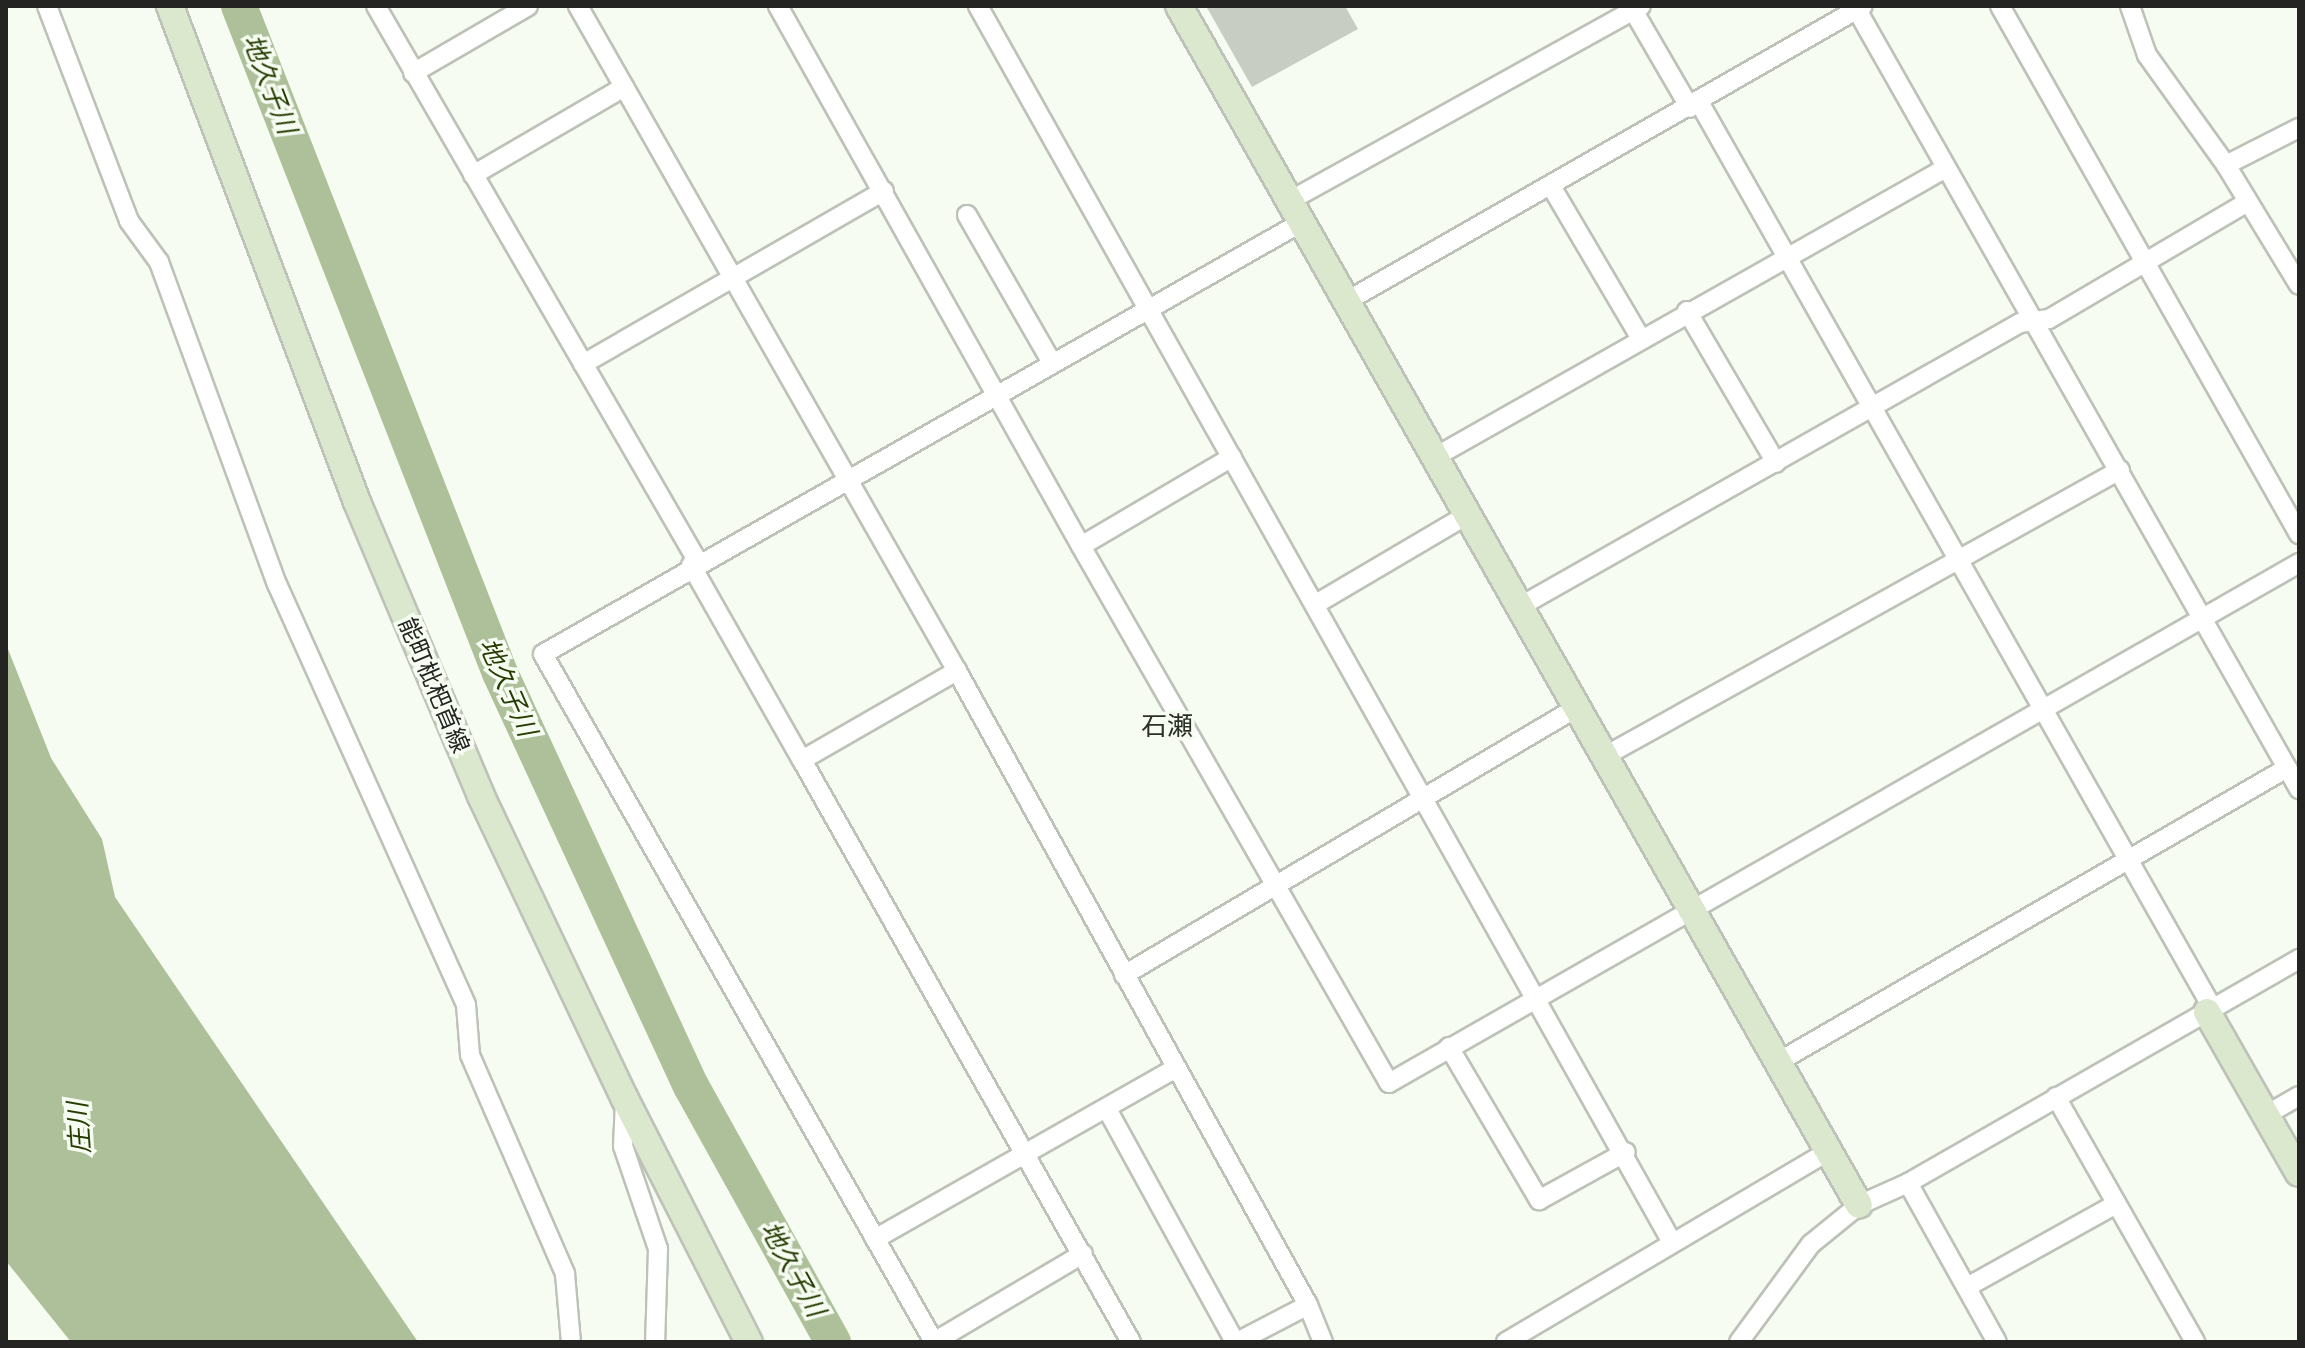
<!DOCTYPE html>
<html>
<head>
<meta charset="utf-8">
<style>
	body { margin:0 }
	#map { position:relative; width:2305px; height:1348px; overflow:hidden; background:#f6fcf1; font-family:Mulish,"Noto Sans JP",sans-serif }
	div>[style] { position:absolute }
	.water>* { inset:0; background:#adc09a }
	.river>* { height:36px; margin:-18px; padding:0 18px; transform-origin:18px; border-radius:18px; background:#adc09a }
	.building>* { inset:0; background:#c8cdc3 }
	.roads { filter:drop-shadow(2px 0 #bdc2b8) drop-shadow(-2px 0 #bdc2b8) drop-shadow(0 2px #bdc2b8) drop-shadow(0 -2px #bdc2b8) }
	.street>* { height:18px; margin:-9px; padding:0 9px; transform-origin:9px; border-radius:9px; background:#fff }
	.secondary>* { height:26px; margin:-13px; padding:0 13px; transform-origin:13px; border-radius:13px; background:#dce8cd }
	span { translate:-50% -50%; white-space:nowrap; text-align:center; line-height:1.15; -webkit-text-stroke:7px #f6fcf1; paint-order:stroke }
	.street-label { font-size:24px; color:#242522 }
	.water-label { font-size:26px; color:#263c01; font-style:italic }
	.neighbourhood-label { font-size:26px; color:#2b2f27 }
	.frame { position:absolute; inset:0; border:8px solid #242522; pointer-events:none }
</style>
</head>
<body>
<div id="map">
	<div class="water">
		<i style="clip-path:polygon(6px 644px,51px 758px,102px 839px,115px 897px,418px 1342px,71px 1342px,6px 1261px)"></i>
	</div>
	<div class="river">
		<i style="left:239px;top:6px;width:716px;rotate:68.63deg"></i>
		<i style="left:500px;top:673px;width:455px;rotate:65.2deg"></i>
		<i style="left:691px;top:1086px;width:293px;rotate:61deg"></i>
	</div>
	<div class="building">
		<i style="clip-path:polygon(1206px 6px,1345px 6px,1358px 29px,1252px 87px)"></i>
	</div>
	<div class="roads">
		<div class="street">
			<i style="left:47px;top:6px;width:230px;rotate:69.1deg"></i>
			<i style="left:129px;top:221px;width:51px;rotate:53.8deg"></i>
			<i style="left:159px;top:262px;width:343px;rotate:69.9deg"></i>
			<i style="left:277px;top:584px;width:461px;rotate:65.8deg"></i>
			<i style="left:466px;top:1005px;width:50px;rotate:85.4deg"></i>
			<i style="left:470px;top:1055px;width:239px;rotate:66.5deg"></i>
			<i style="left:565px;top:1274px;width:68px;rotate:85deg"></i>
			<i style="left:376px;top:6px;width:643px;rotate:59.92deg"></i>
			<i style="left:578px;top:6px;width:765px;rotate:60.32deg"></i>
			<i style="left:957px;top:671px;width:725px;rotate:61.03deg"></i>
			<i style="left:1308px;top:1305px;width:40px;rotate:68deg"></i>
			<i style="left:778px;top:6px;width:619px;rotate:60.7deg"></i>
			<i style="left:1081px;top:546px;width:175px;rotate:-30.5deg"></i>
			<i style="left:978px;top:6px;width:1418px;rotate:60.69deg"></i>
			<i style="left:2000px;top:6px;width:607px;rotate:60.48deg"></i>
			<i style="left:2130px;top:6px;width:52px;rotate:70.9deg"></i>
			<i style="left:2147px;top:55px;width:135px;rotate:54.3deg"></i>
			<i style="left:2226px;top:165px;width:140px;rotate:58.7deg"></i>
			<i style="left:1633px;top:10px;width:113px;rotate:59.8deg"></i>
			<i style="left:1857px;top:10px;width:896px;rotate:60.43deg"></i>
			<i style="left:413px;top:73px;width:133px;rotate:-30.2deg"></i>
			<i style="left:1699px;top:102px;width:1043px;rotate:60.46deg"></i>
			<i style="left:2226px;top:165px;width:82px;rotate:-26.9deg"></i>
			<i style="left:473px;top:175px;width:175px;rotate:-30.2deg"></i>
			<i style="left:1551px;top:186px;width:175px;rotate:59.5deg"></i>
			<i style="left:1291px;top:200px;width:400px;rotate:-29deg"></i>
			<i style="left:967px;top:215px;width:171px;rotate:60.1deg"></i>
			<i style="left:1347px;top:301px;width:594px;rotate:-29.76deg"></i>
			<i style="left:1687px;top:311px;width:176px;rotate:59.6deg"></i>
			<i style="left:583px;top:364px;width:347px;rotate:-29.9deg"></i>
			<i style="left:1435px;top:457px;width:585px;rotate:-29.5deg"></i>
			<i style="left:1081px;top:546px;width:619px;rotate:60.16deg"></i>
			<i style="left:1389px;top:1083px;width:1048px;rotate:-29.74deg"></i>
			<i style="left:691px;top:565px;width:224px;rotate:60.4deg"></i>
			<i style="left:802px;top:760px;width:179px;rotate:-29.9deg"></i>
			<i style="left:1316px;top:604px;width:175px;rotate:-30.5deg"></i>
			<i style="left:1519px;top:607px;width:576px;rotate:-29.55deg"></i>
			<i style="left:2020px;top:323px;width:29px;rotate:-8deg"></i>
			<i style="left:2049px;top:319px;width:231px;rotate:-30.5deg"></i>
			<i style="left:1605px;top:756px;width:589px;rotate:-29.05deg"></i>
			<i style="left:802px;top:760px;width:669px;rotate:60.52deg"></i>
			<i style="left:1124px;top:975px;width:525px;rotate:-30.57deg"></i>
			<i style="left:1449px;top:1047px;width:178px;rotate:59.5deg"></i>
			<i style="left:1539px;top:1200px;width:99px;rotate:-28.9deg"></i>
			<i style="left:1778px;top:1062px;width:588px;rotate:-30.01deg"></i>
			<i style="left:2056px;top:1097px;width:282px;rotate:60.4deg"></i>
			<i style="left:625px;top:1102px;width:44px;rotate:92.6deg"></i>
			<i style="left:623px;top:1146px;width:109px;rotate:71.2deg"></i>
			<i style="left:658px;top:1249px;width:93px;rotate:91.8deg"></i>
			<i style="left:1107px;top:1109px;width:266px;rotate:61.2deg"></i>
			<i style="left:2266px;top:1115px;width:38px;rotate:-30deg"></i>
			<i style="left:1908px;top:1183px;width:182px;rotate:60.8deg"></i>
			<i style="left:875px;top:1239px;width:344px;rotate:-29.6deg"></i>
			<i style="left:1967px;top:1287px;width:171px;rotate:-29.1deg"></i>
			<i style="left:934px;top:1342px;width:791px;rotate:-119.61deg"></i>
			<i style="left:543px;top:654px;width:873px;rotate:-29.65deg"></i>
			<i style="left:934px;top:1342px;width:173px;rotate:-30.6deg"></i>
			<i style="left:1237px;top:1342px;width:80px;rotate:-27.5deg"></i>
			<i style="left:1506px;top:1342px;width:375px;rotate:-30.6deg"></i>
			<i style="left:1739px;top:1342px;width:122px;rotate:-53.7deg"></i>
			<i style="left:1811px;top:1244px;width:62px;rotate:-39.1deg"></i>
			<i style="left:1859px;top:1205px;width:54px;rotate:-24.2deg"></i>
			<i style="left:1908px;top:1183px;width:451px;rotate:-29.8deg"></i>
		</div>
		<div class="secondary">
			<i style="left:170px;top:6px;width:530px;rotate:69.34deg"></i>
			<i style="left:357px;top:502px;width:319px;rotate:67.1deg"></i>
			<i style="left:481px;top:796px;width:335px;rotate:64.6deg"></i>
			<i style="left:625px;top:1099px;width:273px;rotate:63deg"></i>
			<i style="left:1179px;top:6px;width:1378px;rotate:60.44deg"></i>
			<i style="left:2207px;top:1012px;width:185px;rotate:60.3deg"></i>
		</div>
	</div>
	<div class="street-label">
		<span style="left:434px;top:685px;rotate:67deg">能町枇杷首線</span>
	</div>
	<div class="water-label">
		<span style="left:270px;top:84px;rotate:69deg">地久子川</span>
		<span style="left:508px;top:687px;rotate:66deg">地久子川</span>
		<span style="left:79px;top:1128px;rotate:-94deg">庄川</span>
		<span style="left:793px;top:1269px;rotate:61deg">地久子川</span>
	</div>
	<div class="neighbourhood-label">
		<span style="left:1167px;top:726px">石瀬</span>
	</div>
	<div class="frame"></div>
</div>
</body>
</html>
